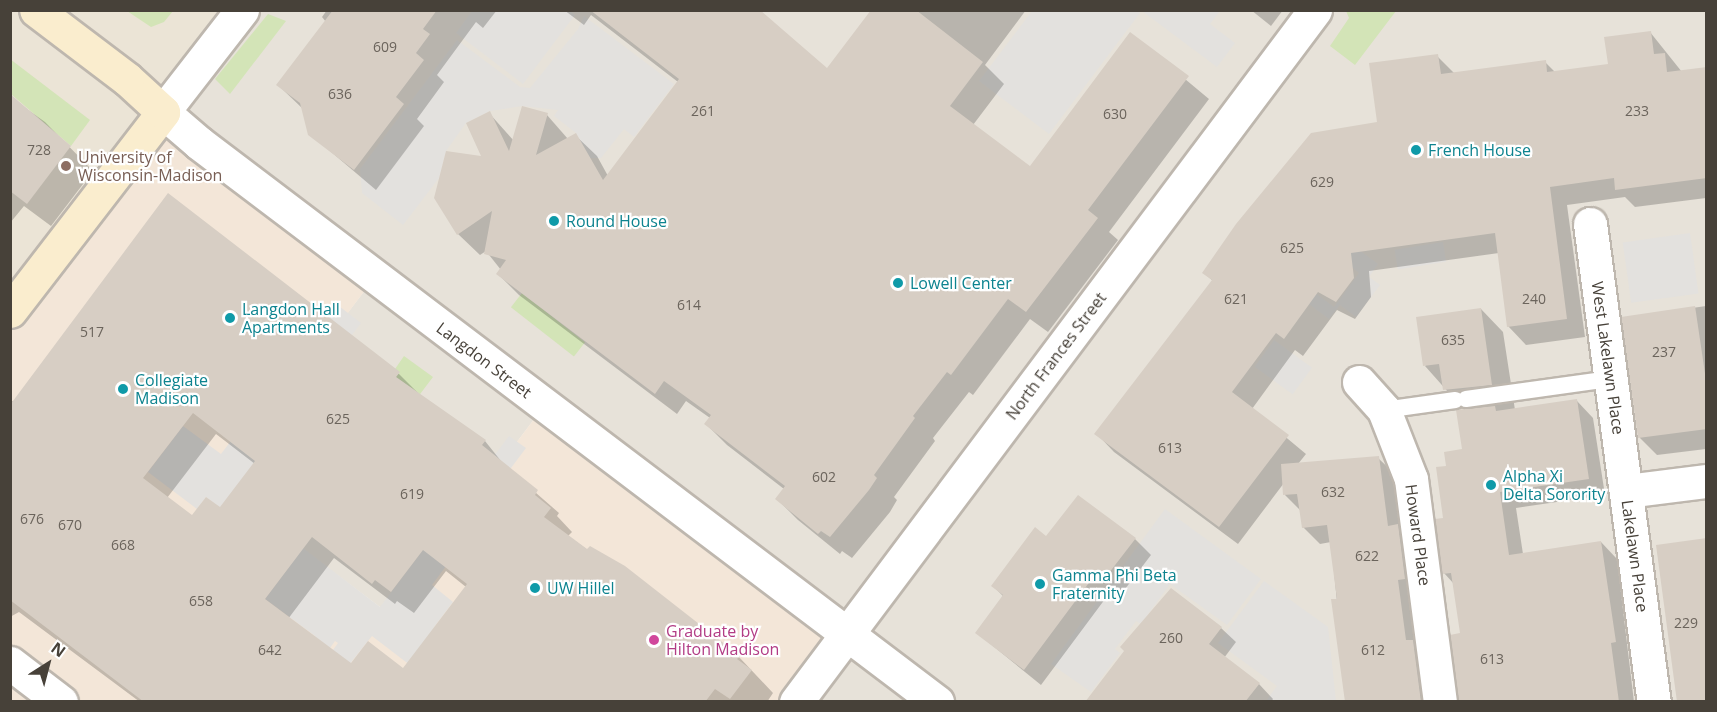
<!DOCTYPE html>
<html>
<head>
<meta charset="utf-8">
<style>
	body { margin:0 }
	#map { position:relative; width:1717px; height:712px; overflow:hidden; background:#f4f0eb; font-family:"Open Sans",sans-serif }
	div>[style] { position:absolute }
	.residential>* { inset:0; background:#e7e2d9 }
	.commercial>* { inset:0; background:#f3e6d8 }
	.education>* { inset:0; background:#ebe4d6 }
	.green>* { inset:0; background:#d3e4b7; transform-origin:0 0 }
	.parking>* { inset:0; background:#e3e1de; transform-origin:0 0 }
	.shadow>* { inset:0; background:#0003 }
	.building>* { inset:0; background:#d7cec4 }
	.roads { filter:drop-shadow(2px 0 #beb7ae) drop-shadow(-2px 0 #beb7ae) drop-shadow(0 2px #beb7ae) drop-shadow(0 -2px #beb7ae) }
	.lane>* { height:16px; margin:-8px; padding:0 8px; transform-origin:8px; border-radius:8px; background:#fff }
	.street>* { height:33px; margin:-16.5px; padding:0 16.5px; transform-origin:16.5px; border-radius:16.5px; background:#fff }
	.secondary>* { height:33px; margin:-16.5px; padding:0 16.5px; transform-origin:16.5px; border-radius:16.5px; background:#faedce }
	.dots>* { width:16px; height:16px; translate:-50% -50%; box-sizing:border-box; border:3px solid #fff; border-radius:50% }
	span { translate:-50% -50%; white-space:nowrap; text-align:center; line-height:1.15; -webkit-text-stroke:4.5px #fff; paint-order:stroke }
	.number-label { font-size:14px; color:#6b645c }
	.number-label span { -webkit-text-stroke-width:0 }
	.culture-label { font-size:16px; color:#0d838f }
	.left { translate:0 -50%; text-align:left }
	.education-label { font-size:16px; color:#785e54 }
	.street-label { font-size:16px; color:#474139 }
	.hotel-label { font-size:16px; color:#b23c85 }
	.frame { position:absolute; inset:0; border:12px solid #474139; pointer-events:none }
	.north { position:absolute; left:18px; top:634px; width:60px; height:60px; -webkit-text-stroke:4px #fff; paint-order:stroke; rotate:36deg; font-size:16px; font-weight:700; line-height:24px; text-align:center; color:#474139 }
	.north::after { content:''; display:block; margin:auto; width:21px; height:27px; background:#474139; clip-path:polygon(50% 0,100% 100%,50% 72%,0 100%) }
</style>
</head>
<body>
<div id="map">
	<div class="residential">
		<i style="clip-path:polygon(242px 11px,1706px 11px,1706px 701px,796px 701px,544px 406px,388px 613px,303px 549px,293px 562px,207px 498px,375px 277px,163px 112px)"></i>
	</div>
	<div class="commercial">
		<i style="clip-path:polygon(163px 112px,375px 277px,208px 498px,388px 613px,544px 406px,847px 633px,796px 701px,11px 701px,10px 311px)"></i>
	</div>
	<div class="education">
		<i style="clip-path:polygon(11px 11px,242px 11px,11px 311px)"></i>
	</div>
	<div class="green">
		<i style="clip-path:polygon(127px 11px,173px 11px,164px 22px,151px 27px)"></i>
		<i style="clip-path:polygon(1346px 11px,1396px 11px,1355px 65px,1330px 46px,1349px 18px)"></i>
		<i style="clip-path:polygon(268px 14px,286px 21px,230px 94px,215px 79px)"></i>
		<i style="clip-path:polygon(10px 59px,90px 120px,71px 146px,11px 94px)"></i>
		<i style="left:522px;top:293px;width:80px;height:18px;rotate:38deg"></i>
		<i style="clip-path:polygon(404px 356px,433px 377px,374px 455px,412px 389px,396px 377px,399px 373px,395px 369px)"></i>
	</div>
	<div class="parking">
		<i style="clip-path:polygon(569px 10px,575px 15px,523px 84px,456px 33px,472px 11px)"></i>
		<i style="clip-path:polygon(1136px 10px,1140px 13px,1049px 134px,979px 81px,1032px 11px)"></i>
		<i style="clip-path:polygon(1142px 11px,1220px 11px,1210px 24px,1235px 43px,1217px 67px)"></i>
		<i style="clip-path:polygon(584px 16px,674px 84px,634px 137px,624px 129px,601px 158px,590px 158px,576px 133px,554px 116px,558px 110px,522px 106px,490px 111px,466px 123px,446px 151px,439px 178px,403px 225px,362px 193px,360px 169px,457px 40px,520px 87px,530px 88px,578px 29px)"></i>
		<i style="left:1690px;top:233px;width:61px;height:68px;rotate:82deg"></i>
		<i style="clip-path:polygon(1343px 238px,1378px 264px,1369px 277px,1380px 285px,1356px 317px,1340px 305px,1329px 319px,1298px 296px,1306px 286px,1334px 307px,1359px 273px,1333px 252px)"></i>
		<i style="left:1443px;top:242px;width:20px;height:49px;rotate:81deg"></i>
		<i style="clip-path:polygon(335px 303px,361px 323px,220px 508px,206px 497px,197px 509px,148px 472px,183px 426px,221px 454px)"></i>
		<i style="left:1274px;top:340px;width:47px;height:33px;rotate:36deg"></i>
		<i style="clip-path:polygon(509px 436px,526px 448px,451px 548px,452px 558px,432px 585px,453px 602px,435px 626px,415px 669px,372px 636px,345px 670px,328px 657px,338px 643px,335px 641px,325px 655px,315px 636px,265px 599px,303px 548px,380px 607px)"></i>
		<i style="clip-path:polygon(1165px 509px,1261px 579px,1227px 625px,1170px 584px,1141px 624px,1136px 621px,1115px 649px,1120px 653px,1091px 692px,1051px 664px)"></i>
		<i style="clip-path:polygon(1264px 581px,1328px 627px,1336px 701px,1266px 701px,1277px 686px,1218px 643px)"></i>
	</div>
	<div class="shadow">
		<i style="clip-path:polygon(327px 10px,497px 10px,483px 28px,476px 22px,437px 75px,444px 82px,417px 119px,424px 126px,376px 190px,310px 134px,303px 109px,278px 85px,326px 22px,322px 17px)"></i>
		<i style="clip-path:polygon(564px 10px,755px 10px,828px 70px,873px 10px,1026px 10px,985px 65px,1004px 84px,973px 125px,1030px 168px,1131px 34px,1209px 99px,1109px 232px,1118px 240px,1048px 332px,1030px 319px,973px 395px,969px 392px,933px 438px,935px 441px,894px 497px,897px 500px,890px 512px,852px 558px,842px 551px,840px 554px,798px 520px,777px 499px,784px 489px,727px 445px,706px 424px,710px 418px,686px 401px,677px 414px,519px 295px,498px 274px,501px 270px,486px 251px,480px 255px,458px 234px,484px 158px,489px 113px,514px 141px,547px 115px,568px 139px,575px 135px,597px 156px,608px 176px,678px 82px,591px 15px,584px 25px)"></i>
		<i style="clip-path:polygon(1251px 10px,1283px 10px,1271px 26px)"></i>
		<i style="clip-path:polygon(1650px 32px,1682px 72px,1706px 69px,1706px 198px,1635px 207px,1625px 197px,1567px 205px,1585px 337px,1526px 345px,1508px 326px,1499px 253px,1369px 271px,1371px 297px,1355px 319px,1337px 310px,1303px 356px,1295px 350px,1252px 409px,1306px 454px,1298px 464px,1378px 458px,1395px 474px,1435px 702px,1347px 702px,1331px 542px,1320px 544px,1303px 527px,1301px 511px,1285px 495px,1284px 483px,1238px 544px,1114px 452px,1096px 433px,1213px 281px,1204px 273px,1379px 123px,1437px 56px,1455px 74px,1545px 62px,1556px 73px,1609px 65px)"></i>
		<i style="clip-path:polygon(10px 97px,45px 122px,93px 171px,51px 226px,24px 206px,10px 223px)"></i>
		<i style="clip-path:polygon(evenodd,169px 195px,399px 374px,421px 396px,485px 441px,505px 466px,559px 513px,557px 516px,572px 532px,568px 536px,739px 657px,773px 693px,767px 702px,140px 702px,19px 612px,10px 617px,10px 400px,14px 402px,169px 195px,216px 434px,255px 464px,221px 509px,193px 517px,167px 498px,216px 434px,169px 195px,334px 558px,395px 604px,397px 601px,414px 613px,446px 571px,466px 587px,404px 670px,351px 666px,288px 619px,334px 558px)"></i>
		<i style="clip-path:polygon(1706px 306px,1706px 449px,1657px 455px,1640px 438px,1623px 318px)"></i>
		<i style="clip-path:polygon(1481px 309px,1503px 332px,1515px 410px,1577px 401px,1593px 418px,1605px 495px,1516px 508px,1523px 554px,1601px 542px,1617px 559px,1634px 702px,1460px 702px,1462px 635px,1454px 584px,1444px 573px,1448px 467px,1464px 450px,1465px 411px,1425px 366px)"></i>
		<i style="clip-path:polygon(1047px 538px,1135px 539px,1151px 555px,1119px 597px,1111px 591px,1041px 685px,977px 633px,1004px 597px,993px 586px)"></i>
		<i style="clip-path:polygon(1221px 628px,1236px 642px,1224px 658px,1259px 684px,1273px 699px,1271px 702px,1093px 702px)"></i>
	</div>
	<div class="building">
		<i style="clip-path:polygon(333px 10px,437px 10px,423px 29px,430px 34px,416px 53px,424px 60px,396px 97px,404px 104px,354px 170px,308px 135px,300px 103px,276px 85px)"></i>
		<i style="clip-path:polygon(590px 10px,760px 10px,827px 68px,871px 10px,916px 10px,983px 62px,950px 106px,1030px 166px,1130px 32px,1189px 76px,1088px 210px,1098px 218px,1026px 312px,1008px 299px,951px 375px,947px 372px,913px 416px,915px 418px,874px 475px,877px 478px,869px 490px,830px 537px,821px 531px,818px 534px,775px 499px,785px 486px,704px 424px,711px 415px,664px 381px,655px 394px,496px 274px,506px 260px,484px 254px,492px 211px,457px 235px,434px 198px,446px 151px,481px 156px,466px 123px,490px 111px,509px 151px,522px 106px,548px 113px,536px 155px,576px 133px,603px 180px,679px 79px)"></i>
		<i style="clip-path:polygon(1651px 31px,1654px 54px,1665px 53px,1667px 72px,1707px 67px,1707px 178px,1615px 190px,1614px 178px,1550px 187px,1567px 319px,1507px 327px,1495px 233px,1351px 253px,1354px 278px,1336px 302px,1318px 292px,1284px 339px,1276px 333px,1232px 392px,1289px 435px,1219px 527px,1094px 434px,1212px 280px,1202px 273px,1236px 224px,1311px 133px,1377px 122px,1369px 63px,1438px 54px,1441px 74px,1546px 60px,1547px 72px,1608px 64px,1604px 37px)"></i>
		<i style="clip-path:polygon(10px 94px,71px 146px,27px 204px,10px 191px)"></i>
		<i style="clip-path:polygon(evenodd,168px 193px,400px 372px,396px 377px,486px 440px,482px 445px,538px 490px,535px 495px,551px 508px,544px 517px,587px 549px,590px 546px,625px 566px,740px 656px,737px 659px,752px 670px,730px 699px,715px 689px,705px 702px,144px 702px,10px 600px,10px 405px,168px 193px,193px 413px,255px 461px,220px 507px,206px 497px,192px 515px,143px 478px,193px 413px,168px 193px,312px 537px,372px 584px,375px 580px,391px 592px,423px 550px,467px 584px,403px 668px,368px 641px,351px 663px,265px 599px,312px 537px)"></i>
		<i style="clip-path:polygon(1695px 306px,1707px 387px,1707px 429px,1638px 438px,1621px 317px)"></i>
		<i style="clip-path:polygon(1481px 308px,1492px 385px,1443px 390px,1439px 364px,1423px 366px,1416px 317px)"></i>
		<i style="clip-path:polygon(1577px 399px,1589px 479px,1500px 492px,1509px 555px,1601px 541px,1616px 642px,1611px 643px,1619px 702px,1458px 702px,1450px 635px,1460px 633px,1451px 573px,1442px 574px,1435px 519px,1443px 518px,1436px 467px,1446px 466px,1444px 452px,1462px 449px,1456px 410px,1495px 406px,1496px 411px)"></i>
		<i style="clip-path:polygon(1379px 456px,1388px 526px,1398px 524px,1405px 579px,1398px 580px,1406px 640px,1413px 640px,1421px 702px,1345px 702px,1331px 599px,1337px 599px,1327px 525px,1302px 528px,1297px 494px,1283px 495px,1281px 464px)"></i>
		<i style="clip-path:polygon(1078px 495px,1136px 538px,1102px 582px,1094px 576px,1024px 670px,975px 633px,1003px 595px,991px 586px,1035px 527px,1046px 536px)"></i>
		<i style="clip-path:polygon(1707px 538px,1707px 702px,1677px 702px,1656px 545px)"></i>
		<i style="clip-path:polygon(1171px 588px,1222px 627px,1209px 644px,1260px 683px,1245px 702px,1085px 702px,1124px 651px,1120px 647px)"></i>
	</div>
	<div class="roads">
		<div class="lane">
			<i style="left:1466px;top:399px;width:146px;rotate:-7.9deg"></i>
			<i style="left:1384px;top:410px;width:72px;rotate:-8deg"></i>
		</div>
		<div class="street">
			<i style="left:242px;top:10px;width:129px;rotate:127.8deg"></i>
			<i style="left:163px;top:112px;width:48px;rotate:40.7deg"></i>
			<i style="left:199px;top:143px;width:926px;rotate:37.14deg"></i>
			<i style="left:1590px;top:224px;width:482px;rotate:82.4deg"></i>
			<i style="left:1359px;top:382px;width:38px;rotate:48deg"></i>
			<i style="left:1384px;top:410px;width:74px;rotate:68.6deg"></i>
			<i style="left:1411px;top:479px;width:225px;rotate:82.6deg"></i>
			<i style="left:1626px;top:491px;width:81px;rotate:-7.1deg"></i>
			<i style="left:10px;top:663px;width:64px;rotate:37.4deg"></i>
			<i style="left:796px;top:702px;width:865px;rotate:-53.13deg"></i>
		</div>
		<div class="secondary">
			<i style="left:10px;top:311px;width:251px;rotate:-52.4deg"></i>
			<i style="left:163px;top:112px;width:49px;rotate:-137.5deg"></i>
			<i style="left:127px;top:79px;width:114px;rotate:-142.8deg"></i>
		</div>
	</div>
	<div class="dots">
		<i style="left:1416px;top:150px;background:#0f9aa8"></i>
		<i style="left:66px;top:166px;background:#8d6e63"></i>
		<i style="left:554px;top:221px;background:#0f9aa8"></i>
		<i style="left:898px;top:283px;background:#0f9aa8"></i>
		<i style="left:230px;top:318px;background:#0f9aa8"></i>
		<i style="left:123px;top:389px;background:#0f9aa8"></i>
		<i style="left:1491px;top:485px;background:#0f9aa8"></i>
		<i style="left:1040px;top:584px;background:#0f9aa8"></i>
		<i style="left:535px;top:588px;background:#0f9aa8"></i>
		<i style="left:654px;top:640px;background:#d1479c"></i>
	</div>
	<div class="number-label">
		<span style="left:385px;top:47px">609</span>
		<span style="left:340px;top:94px">636</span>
		<span style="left:703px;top:111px">261</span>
		<span style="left:1637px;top:111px">233</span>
		<span style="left:1115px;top:114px">630</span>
		<span style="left:39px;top:150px">728</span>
		<span style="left:1322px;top:182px">629</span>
		<span style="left:1292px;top:248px">625</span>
		<span style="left:1236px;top:299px">621</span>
		<span style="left:1534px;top:299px">240</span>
		<span style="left:689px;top:305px">614</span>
		<span style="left:92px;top:332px">517</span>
		<span style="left:1453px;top:340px">635</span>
		<span style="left:1664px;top:352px">237</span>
		<span style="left:338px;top:419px">625</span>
		<span style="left:1170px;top:448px">613</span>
		<span style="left:824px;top:477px">602</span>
		<span style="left:1333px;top:492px">632</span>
		<span style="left:412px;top:494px">619</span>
		<span style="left:32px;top:519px">676</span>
		<span style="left:70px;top:525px">670</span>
		<span style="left:123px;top:545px">668</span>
		<span style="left:1367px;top:556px">622</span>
		<span style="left:201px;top:601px">658</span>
		<span style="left:1686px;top:623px">229</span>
		<span style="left:1171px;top:638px">260</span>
		<span style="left:270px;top:650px">642</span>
		<span style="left:1373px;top:650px">612</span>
		<span style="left:1492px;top:659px">613</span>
	</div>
	<div class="culture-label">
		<span class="left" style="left:1428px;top:150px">French House</span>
		<span class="left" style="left:566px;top:221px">Round House</span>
		<span class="left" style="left:910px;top:283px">Lowell Center</span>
		<span class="left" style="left:242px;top:318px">Langdon Hall<br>Apartments</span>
		<span class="left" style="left:135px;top:389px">Collegiate<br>Madison</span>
		<span class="left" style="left:1503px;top:485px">Alpha Xi<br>Delta Sorority</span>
		<span class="left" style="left:1052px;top:584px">Gamma Phi Beta<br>Fraternity</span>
		<span class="left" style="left:547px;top:588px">UW Hillel</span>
	</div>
	<div class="education-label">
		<span class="left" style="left:78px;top:166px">University of<br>Wisconsin-Madison</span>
	</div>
	<div class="street-label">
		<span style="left:1056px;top:356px;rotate:-53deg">North Frances Street</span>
		<span style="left:1608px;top:358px;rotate:82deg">West Lakelawn Place</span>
		<span style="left:484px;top:360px;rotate:37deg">Langdon Street</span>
		<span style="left:1418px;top:535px;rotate:82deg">Howard Place</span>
		<span style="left:1635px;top:556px;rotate:82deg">Lakelawn Place</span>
	</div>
	<div class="hotel-label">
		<span class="left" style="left:666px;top:640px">Graduate by<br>Hilton Madison</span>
	</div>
	<div class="frame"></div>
	<div class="north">N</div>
</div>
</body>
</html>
